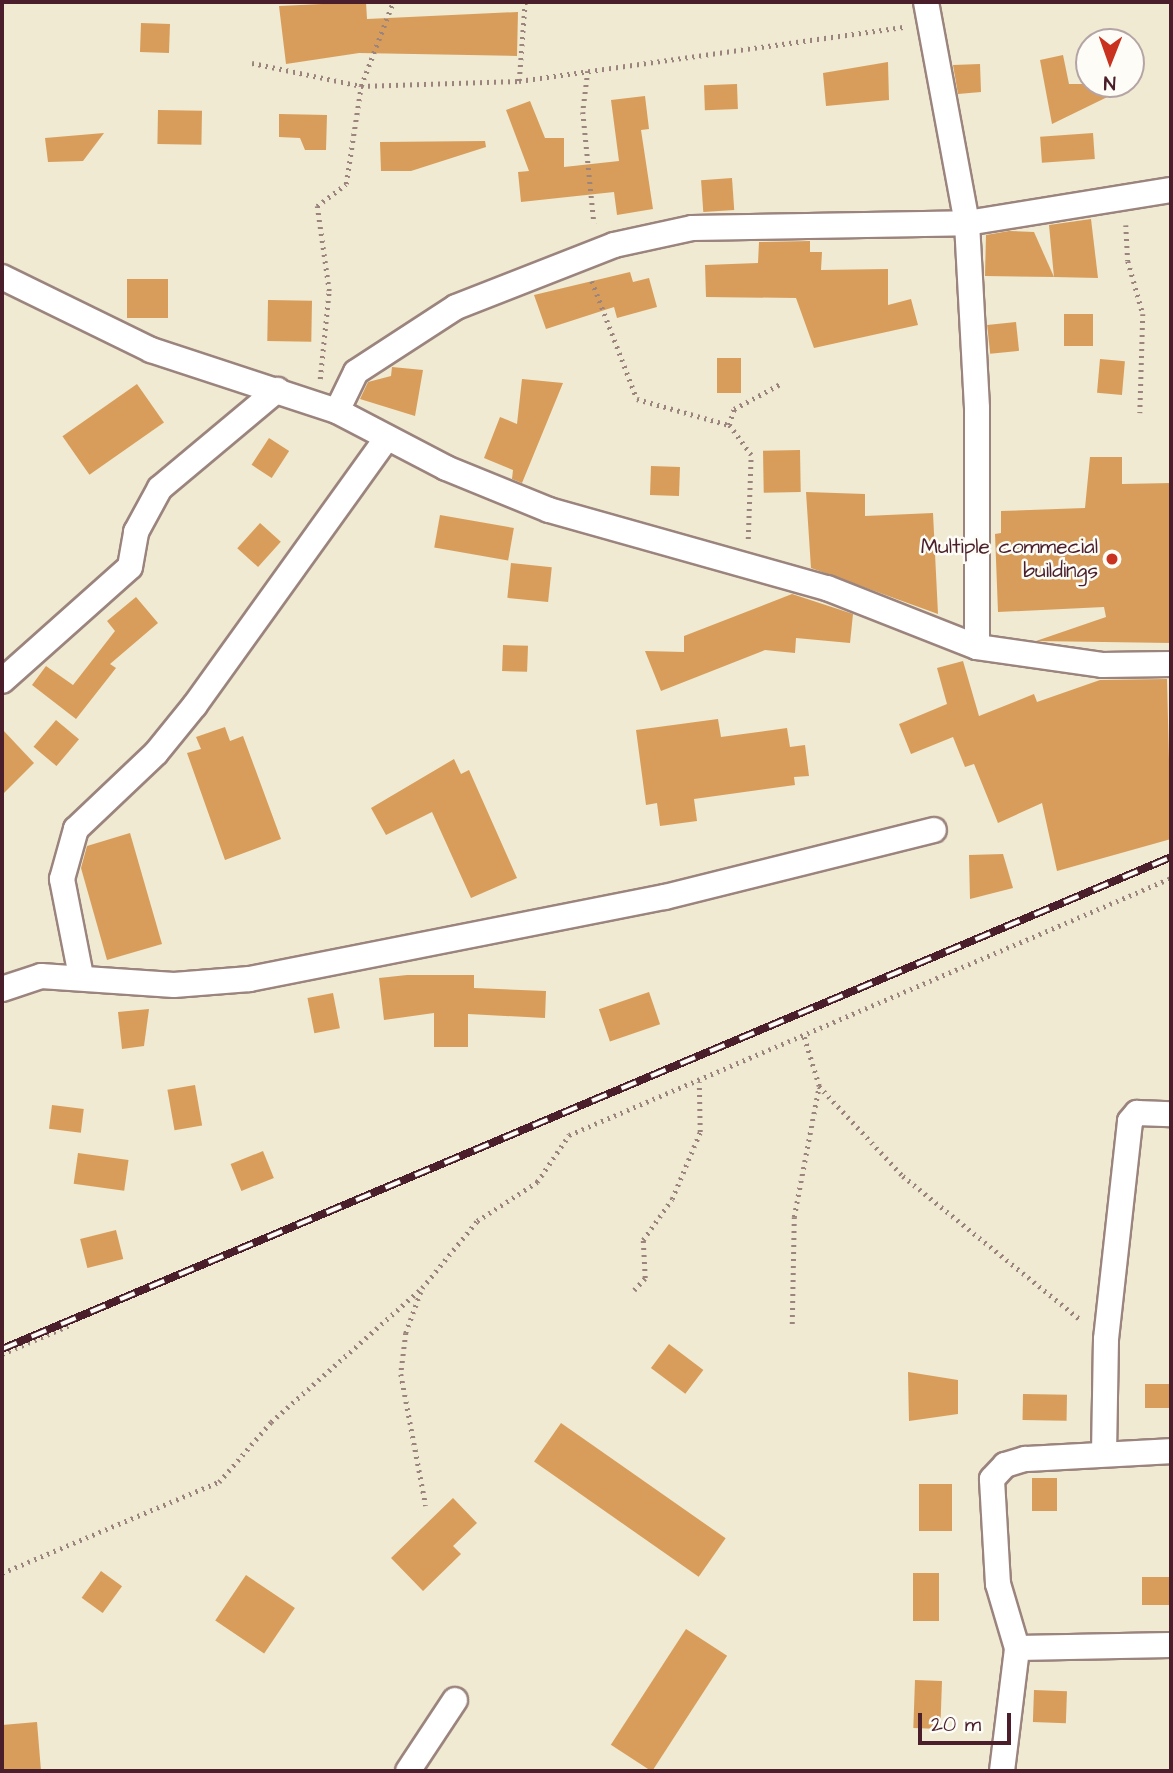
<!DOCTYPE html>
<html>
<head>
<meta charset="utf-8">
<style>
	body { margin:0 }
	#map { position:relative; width:1173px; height:1773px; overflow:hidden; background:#efead1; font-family:"Architects Daughter",sans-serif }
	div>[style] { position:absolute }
	.building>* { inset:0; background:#d89d5b; transform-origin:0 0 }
	.path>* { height:4.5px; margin-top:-2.25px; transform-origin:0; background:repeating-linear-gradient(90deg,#9c847e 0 2px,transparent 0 7px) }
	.roads { filter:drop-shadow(2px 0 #9c847e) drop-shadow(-2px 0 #9c847e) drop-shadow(0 2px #9c847e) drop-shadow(0 -2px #9c847e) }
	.minor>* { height:24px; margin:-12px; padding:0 12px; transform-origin:12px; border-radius:12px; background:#fff }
	.rail>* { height:8px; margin-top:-4px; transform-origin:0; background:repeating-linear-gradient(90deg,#fdfcf7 0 16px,#4a1f2b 0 32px); box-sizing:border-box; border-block:2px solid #4a1f2b }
	.dots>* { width:19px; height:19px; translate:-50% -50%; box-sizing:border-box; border:4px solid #fdfcf7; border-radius:50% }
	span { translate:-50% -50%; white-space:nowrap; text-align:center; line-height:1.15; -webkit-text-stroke:5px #fdfcf7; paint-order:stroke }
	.poi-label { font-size:21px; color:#4a1f2b }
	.right { translate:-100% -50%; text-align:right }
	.frame { position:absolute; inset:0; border:4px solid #4a1f2b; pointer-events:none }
	.north { position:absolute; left:1075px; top:28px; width:70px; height:70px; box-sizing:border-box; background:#fdfcf7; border:2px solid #b5a4a5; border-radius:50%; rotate:181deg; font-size:19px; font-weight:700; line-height:28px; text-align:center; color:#4a1f2b }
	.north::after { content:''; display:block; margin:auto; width:24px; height:32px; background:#c8321e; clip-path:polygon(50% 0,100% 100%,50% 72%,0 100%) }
	.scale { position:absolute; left:918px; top:1713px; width:93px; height:32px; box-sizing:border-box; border:4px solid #4a1f2b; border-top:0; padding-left:9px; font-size:21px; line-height:24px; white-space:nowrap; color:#4a1f2b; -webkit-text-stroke:5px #fdfcf7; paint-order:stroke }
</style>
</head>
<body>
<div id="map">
	<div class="building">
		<i style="clip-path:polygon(366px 2px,367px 19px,518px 12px,517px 56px,359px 53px,286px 64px,279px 6px)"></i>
		<i style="left:141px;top:23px;width:29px;height:29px;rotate:2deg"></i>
		<i style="clip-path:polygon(1063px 55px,1069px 84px,1134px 84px,1052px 124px,1040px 60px)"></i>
		<i style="clip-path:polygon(888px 62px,889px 100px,826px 106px,823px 73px)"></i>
		<i style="clip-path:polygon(980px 64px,981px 92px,958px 94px,953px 65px)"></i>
		<i style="left:737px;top:84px;width:25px;height:33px;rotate:88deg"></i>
		<i style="clip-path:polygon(645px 96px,649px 129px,641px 130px,653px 209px,617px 215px,614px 192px,521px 202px,518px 172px,529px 171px,506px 110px,530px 101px,545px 138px,564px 138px,564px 167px,619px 161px,611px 100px)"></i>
		<i style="left:158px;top:110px;width:44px;height:34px;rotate:1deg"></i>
		<i style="clip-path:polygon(279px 114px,327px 115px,326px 150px,305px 150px,300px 138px,279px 137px)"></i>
		<i style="clip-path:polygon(104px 133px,83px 161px,48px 162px,45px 138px)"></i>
		<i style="left:1093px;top:133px;width:26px;height:53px;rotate:86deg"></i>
		<i style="clip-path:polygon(485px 141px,486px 147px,411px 171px,381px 171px,380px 142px)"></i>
		<i style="left:732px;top:178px;width:32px;height:31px;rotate:86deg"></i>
		<i style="clip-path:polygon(1091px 219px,1098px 278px,1054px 277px,1049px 225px)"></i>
		<i style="clip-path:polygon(1009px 231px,1034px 232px,1054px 277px,985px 276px,986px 235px)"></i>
		<i style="clip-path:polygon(810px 241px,810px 252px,822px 252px,821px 270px,888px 269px,888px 305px,911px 299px,918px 325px,814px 348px,796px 298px,706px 297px,705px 265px,758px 263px,759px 242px)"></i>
		<i style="clip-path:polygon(630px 272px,633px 282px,649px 278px,657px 307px,617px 318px,614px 307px,546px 329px,534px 295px)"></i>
		<i style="left:168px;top:279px;width:39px;height:41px;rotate:90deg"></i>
		<i style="left:268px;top:300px;width:44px;height:41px;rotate:1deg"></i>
		<i style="left:1093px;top:314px;width:32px;height:29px;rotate:90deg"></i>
		<i style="left:1016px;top:322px;width:29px;height:29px;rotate:84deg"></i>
		<i style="left:717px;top:358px;width:24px;height:35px"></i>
		<i style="left:1100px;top:359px;width:25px;height:34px;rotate:5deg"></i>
		<i style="clip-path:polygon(392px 367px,423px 370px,415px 416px,360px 399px,368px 382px,391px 376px)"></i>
		<i style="clip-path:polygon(522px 379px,563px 383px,522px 483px,512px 479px,513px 470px,484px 458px,500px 417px,517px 424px)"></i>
		<i style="left:137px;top:384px;width:47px;height:91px;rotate:55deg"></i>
		<i style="left:269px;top:438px;width:24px;height:32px;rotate:33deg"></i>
		<i style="left:800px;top:450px;width:42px;height:37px;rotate:89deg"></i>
		<i style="clip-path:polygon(1090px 457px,1122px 457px,1122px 484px,1171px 483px,1171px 643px,1036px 641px,1106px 617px,1104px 607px,998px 612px,995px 534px,1001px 533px,1001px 511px,1085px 508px)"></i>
		<i style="left:651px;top:466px;width:29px;height:29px;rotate:2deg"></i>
		<i style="clip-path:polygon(806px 492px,865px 494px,865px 516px,933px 513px,938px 614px,811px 568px)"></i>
		<i style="left:440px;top:515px;width:75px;height:33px;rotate:10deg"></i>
		<i style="left:260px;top:523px;width:28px;height:34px;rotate:42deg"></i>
		<i style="left:511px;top:563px;width:41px;height:35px;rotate:6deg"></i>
		<i style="clip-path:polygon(792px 594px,853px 614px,850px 643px,796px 638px,795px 653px,765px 650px,661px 691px,645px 651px,684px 652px,684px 636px)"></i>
		<i style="clip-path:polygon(136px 597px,158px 623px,110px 664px,116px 668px,76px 719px,32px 685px,46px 666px,73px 685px,115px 631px,107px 621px)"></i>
		<i style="left:503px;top:645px;width:25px;height:26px;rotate:2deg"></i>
		<i style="clip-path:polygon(963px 661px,979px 716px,1034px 694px,1037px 702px,1100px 680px,1167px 679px,1171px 839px,1057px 871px,1042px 803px,998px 823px,974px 764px,965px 767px,953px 737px,911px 754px,899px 724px,947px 704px,937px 668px)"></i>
		<i style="clip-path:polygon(718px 719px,721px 737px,787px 728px,790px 747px,805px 745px,809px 776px,794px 777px,795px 785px,694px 799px,697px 821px,660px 826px,657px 803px,646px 805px,636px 730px)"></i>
		<i style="left:56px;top:720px;width:30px;height:35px;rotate:40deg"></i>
		<i style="clip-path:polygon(225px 727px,230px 741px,243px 736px,281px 839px,225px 860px,187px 753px,201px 749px,196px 737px)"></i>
		<i style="clip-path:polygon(2px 729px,34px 763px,2px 795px)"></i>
		<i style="clip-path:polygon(454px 759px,461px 774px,469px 770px,517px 878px,471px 898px,432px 812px,386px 835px,371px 808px)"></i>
		<i style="clip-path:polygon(130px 833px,162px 944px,107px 960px,81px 868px,87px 846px)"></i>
		<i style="clip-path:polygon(1003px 854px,1013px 888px,970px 899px,969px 855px)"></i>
		<i style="clip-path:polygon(407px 975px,474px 975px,474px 988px,546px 991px,545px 1018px,468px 1014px,468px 1047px,434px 1047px,434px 1013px,384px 1020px,379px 978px)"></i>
		<i style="left:649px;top:992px;width:34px;height:53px;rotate:71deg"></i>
		<i style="left:333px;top:993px;width:36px;height:26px;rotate:79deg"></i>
		<i style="clip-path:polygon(149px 1009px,144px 1046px,122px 1049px,118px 1012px)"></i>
		<i style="left:195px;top:1085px;width:41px;height:28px;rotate:80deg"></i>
		<i style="left:52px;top:1105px;width:32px;height:24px;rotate:7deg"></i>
		<i style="left:263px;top:1151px;width:29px;height:35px;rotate:68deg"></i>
		<i style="left:78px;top:1153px;width:51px;height:31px;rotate:8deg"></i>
		<i style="left:116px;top:1230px;width:30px;height:37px;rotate:76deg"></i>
		<i style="left:669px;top:1344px;width:43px;height:30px;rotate:37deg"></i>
		<i style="clip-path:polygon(908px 1372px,958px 1380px,958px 1414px,909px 1421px)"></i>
		<i style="left:1145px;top:1384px;width:26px;height:24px"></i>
		<i style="left:1023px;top:1394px;width:44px;height:26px;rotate:1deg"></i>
		<i style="left:561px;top:1423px;width:201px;height:47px;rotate:35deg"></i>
		<i style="left:1032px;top:1478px;width:25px;height:33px"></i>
		<i style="left:952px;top:1484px;width:47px;height:33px;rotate:90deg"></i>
		<i style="clip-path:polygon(453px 1498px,477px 1523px,453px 1546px,461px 1554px,423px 1591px,391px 1558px)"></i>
		<i style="left:101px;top:1571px;width:26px;height:33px;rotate:36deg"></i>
		<i style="left:913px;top:1573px;width:26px;height:48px"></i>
		<i style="left:246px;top:1575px;width:59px;height:55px;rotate:34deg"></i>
		<i style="left:1171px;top:1577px;width:28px;height:29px;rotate:90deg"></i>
		<i style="left:686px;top:1629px;width:49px;height:138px;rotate:33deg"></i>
		<i style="left:915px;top:1680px;width:27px;height:48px;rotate:2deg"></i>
		<i style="left:1034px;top:1690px;width:33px;height:32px;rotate:2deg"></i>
		<i style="clip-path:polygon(37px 1722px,41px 1771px,2px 1771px,2px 1725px)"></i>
	</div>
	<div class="path">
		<i style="left:252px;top:63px;width:111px;rotate:11.9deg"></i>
		<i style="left:361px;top:86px;width:90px;rotate:-69.1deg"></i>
		<i style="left:588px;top:71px;width:41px;rotate:97deg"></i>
		<i style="left:583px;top:112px;width:112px;rotate:84.3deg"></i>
		<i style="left:519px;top:81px;width:79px;rotate:-85.7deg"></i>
		<i style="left:1126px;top:225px;width:36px;rotate:87deg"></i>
		<i style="left:1128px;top:261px;width:55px;rotate:74.2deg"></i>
		<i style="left:1143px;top:314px;width:99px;rotate:91.7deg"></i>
		<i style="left:592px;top:281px;width:126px;rotate:69.1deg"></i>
		<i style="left:637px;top:399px;width:96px;rotate:15.8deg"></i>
		<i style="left:320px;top:379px;width:88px;rotate:-84.2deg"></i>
		<i style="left:329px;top:291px;width:86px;rotate:-98deg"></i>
		<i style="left:317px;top:206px;width:36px;rotate:-37deg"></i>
		<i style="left:346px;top:184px;width:99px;rotate:-81.3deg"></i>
		<i style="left:361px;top:86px;width:158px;rotate:-1.8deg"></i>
		<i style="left:519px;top:81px;width:388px;rotate:-8deg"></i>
		<i style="left:748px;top:539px;width:84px;rotate:-88deg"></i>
		<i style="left:751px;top:455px;width:37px;rotate:-126deg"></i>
		<i style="left:729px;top:425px;width:17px;rotate:-73deg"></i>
		<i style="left:734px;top:409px;width:55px;rotate:-28.4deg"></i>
		<i style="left:819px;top:1086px;width:123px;rotate:47deg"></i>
		<i style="left:903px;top:1176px;width:229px;rotate:39deg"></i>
		<i style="left:634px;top:1290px;width:16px;rotate:-47deg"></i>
		<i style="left:645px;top:1278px;width:38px;rotate:-93deg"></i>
		<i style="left:643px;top:1240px;width:50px;rotate:-54.7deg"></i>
		<i style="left:672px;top:1199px;width:73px;rotate:-67.3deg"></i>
		<i style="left:700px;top:1132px;width:50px;rotate:-91.1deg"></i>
		<i style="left:421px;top:1292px;width:44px;rotate:110.1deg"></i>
		<i style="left:406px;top:1333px;width:41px;rotate:97deg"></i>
		<i style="left:401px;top:1374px;width:134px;rotate:79.3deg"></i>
		<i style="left:792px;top:1324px;width:107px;rotate:-88.9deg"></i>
		<i style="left:794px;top:1217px;width:133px;rotate:-79.2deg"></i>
		<i style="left:819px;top:1086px;width:54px;rotate:-107.1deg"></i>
		<i style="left:2px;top:1354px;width:74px;rotate:-23.1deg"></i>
		<i style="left:2px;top:1573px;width:235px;rotate:-22.8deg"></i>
		<i style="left:219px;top:1482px;width:79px;rotate:-49.1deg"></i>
		<i style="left:271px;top:1422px;width:202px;rotate:-41.6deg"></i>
		<i style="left:422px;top:1288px;width:87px;rotate:-50.6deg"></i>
		<i style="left:477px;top:1221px;width:72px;rotate:-33deg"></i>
		<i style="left:537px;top:1182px;width:57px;rotate:-55.8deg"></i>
		<i style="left:569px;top:1135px;width:655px;rotate:-23.12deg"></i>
	</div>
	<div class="roads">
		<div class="minor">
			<i style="left:926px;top:2px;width:225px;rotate:79.5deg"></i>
			<i style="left:967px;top:223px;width:185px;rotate:86.9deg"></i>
			<i style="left:977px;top:408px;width:239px;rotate:90deg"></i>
			<i style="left:2px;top:277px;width:166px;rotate:26.1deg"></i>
			<i style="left:151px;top:350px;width:196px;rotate:18.2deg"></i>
			<i style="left:337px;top:411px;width:123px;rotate:27.6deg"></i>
			<i style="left:446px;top:468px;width:111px;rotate:22.2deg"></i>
			<i style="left:549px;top:510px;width:289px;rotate:15.7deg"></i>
			<i style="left:827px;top:588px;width:161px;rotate:21.5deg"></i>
			<i style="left:977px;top:647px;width:126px;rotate:8.2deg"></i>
			<i style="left:1102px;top:665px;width:69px;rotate:-0.8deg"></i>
			<i style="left:337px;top:411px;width:43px;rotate:-64deg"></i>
			<i style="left:356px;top:372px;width:119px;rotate:-33deg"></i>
			<i style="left:456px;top:307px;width:170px;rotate:-21.4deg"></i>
			<i style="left:614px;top:245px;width:80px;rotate:-12.3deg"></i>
			<i style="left:692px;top:228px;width:275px;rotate:-1deg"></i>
			<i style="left:967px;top:223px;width:207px;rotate:-9.2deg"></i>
			<i style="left:2px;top:681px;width:171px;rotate:-41.7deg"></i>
			<i style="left:130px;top:567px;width:36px;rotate:-80deg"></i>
			<i style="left:136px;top:532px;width:50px;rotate:-61.4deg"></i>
			<i style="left:160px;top:488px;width:153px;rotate:-39.9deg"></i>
			<i style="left:81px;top:976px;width:99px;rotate:-101.1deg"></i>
			<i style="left:62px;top:879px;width:52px;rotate:-74.4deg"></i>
			<i style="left:76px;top:829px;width:110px;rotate:-43.5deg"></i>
			<i style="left:156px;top:753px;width:62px;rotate:-50.9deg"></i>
			<i style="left:195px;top:705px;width:329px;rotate:-54.3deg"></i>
			<i style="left:2px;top:989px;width:41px;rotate:-18.4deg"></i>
			<i style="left:41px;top:976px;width:133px;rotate:3.9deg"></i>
			<i style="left:174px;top:985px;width:76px;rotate:-4.5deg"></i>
			<i style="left:250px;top:979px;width:423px;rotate:-11.2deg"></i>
			<i style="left:665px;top:897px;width:277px;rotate:-14deg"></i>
			<i style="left:1104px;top:1454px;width:115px;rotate:-89deg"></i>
			<i style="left:1106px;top:1339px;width:219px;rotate:-83.7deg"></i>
			<i style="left:1130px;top:1121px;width:11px;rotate:-49deg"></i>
			<i style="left:1137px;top:1113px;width:34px;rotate:2deg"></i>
			<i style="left:1017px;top:1648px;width:154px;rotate:-1.1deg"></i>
			<i style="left:408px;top:1771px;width:85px;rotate:-56.5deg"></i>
			<i style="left:1002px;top:1771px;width:124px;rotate:-83deg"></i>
			<i style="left:1017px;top:1648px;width:67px;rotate:-106.5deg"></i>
			<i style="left:998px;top:1584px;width:105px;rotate:-93.3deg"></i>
			<i style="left:992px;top:1479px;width:19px;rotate:-47deg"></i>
			<i style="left:1005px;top:1465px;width:21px;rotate:-17deg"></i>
			<i style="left:1025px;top:1459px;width:146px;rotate:-3.1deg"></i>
		</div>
	</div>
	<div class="rail">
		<i style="left:2px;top:1349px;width:1268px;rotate:-22.82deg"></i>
	</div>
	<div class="dots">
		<i style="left:1112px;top:559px;background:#c8321e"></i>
	</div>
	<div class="poi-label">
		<span class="right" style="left:1098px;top:559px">Multiple commecial<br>buildings</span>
	</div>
	<div class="frame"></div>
	<div class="north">N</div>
	<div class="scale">20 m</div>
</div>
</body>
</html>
